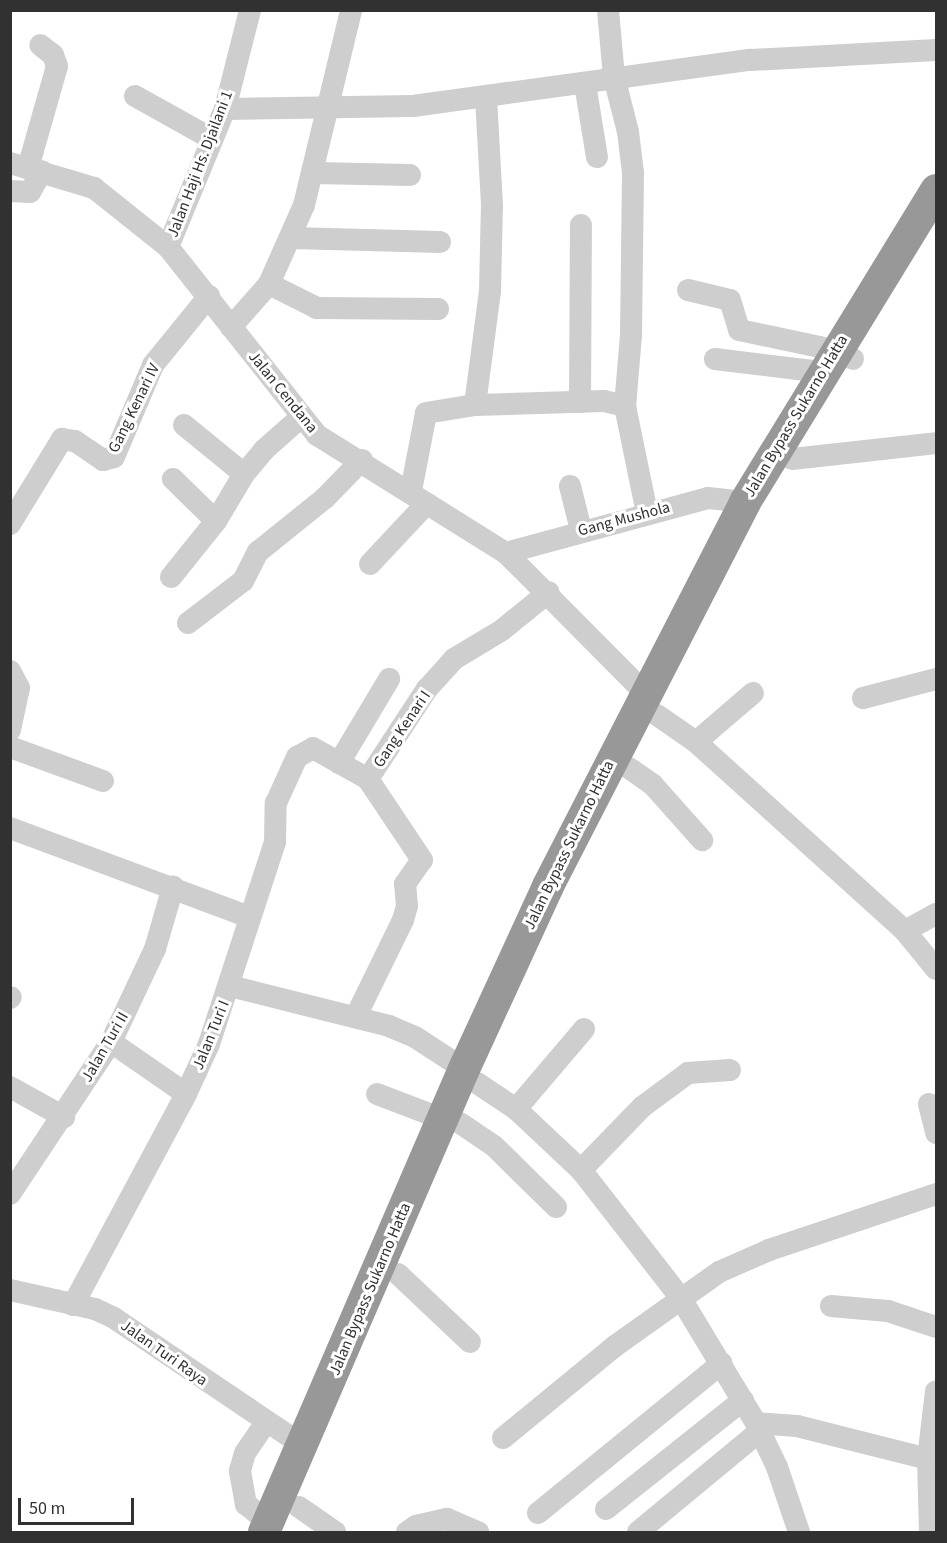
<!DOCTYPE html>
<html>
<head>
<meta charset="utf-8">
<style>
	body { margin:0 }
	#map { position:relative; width:947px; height:1543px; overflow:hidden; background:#fff; font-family:"Source Sans 3",sans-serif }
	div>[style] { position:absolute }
	.minor>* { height:22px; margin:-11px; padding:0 11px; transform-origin:11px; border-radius:11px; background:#cecece }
	.highway>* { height:32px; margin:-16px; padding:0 16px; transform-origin:16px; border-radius:16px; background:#989898 }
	span { translate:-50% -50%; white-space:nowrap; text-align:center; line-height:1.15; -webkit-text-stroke:6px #fff; paint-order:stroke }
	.street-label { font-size:16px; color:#313131 }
	.frame { position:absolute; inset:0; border:12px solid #313131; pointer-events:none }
	.scale { position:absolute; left:18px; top:1498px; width:116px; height:27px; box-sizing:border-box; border:3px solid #313131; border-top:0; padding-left:8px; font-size:18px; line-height:21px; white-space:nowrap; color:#313131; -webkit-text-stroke:4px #fff; paint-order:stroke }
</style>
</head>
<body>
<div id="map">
	<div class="minor">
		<i style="left:608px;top:10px;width:67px;rotate:84.9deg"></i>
		<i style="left:614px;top:77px;width:57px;rotate:75.7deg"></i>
		<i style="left:628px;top:132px;width:41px;rotate:83deg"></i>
		<i style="left:633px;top:173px;width:162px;rotate:90.7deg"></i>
		<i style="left:631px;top:335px;width:71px;rotate:94.8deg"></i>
		<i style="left:625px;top:406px;width:109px;rotate:78.4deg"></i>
		<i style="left:585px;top:84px;width:74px;rotate:80.7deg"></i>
		<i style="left:135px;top:96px;width:88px;rotate:29.2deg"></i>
		<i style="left:225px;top:109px;width:188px;rotate:-0.9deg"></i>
		<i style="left:413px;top:106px;width:341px;rotate:-7.8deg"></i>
		<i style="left:751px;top:60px;width:185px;rotate:-3.1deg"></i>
		<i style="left:10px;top:163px;width:88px;rotate:16.6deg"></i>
		<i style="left:94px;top:188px;width:95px;rotate:38.6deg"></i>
		<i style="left:168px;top:247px;width:240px;rotate:51.6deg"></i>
		<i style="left:317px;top:435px;width:223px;rotate:32deg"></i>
		<i style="left:506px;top:553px;width:197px;rotate:45.2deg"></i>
		<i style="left:28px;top:168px;width:106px;rotate:-74.1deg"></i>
		<i style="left:57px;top:66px;width:12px;rotate:-110deg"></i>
		<i style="left:53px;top:55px;width:16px;rotate:-142deg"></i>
		<i style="left:314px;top:173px;width:96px;rotate:1.2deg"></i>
		<i style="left:10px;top:191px;width:20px;rotate:3deg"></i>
		<i style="left:30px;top:192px;width:24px;rotate:-60deg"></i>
		<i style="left:291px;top:238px;width:149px;rotate:1.5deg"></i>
		<i style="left:168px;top:247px;width:149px;rotate:-67.6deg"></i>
		<i style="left:225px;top:109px;width:102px;rotate:-75.8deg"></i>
		<i style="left:269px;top:284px;width:54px;rotate:26.6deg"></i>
		<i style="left:317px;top:308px;width:121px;rotate:0.5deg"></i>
		<i style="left:688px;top:290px;width:43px;rotate:13.4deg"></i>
		<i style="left:730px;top:300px;width:31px;rotate:73deg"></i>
		<i style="left:739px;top:330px;width:97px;rotate:11.9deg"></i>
		<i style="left:834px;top:350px;width:21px;rotate:25deg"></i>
		<i style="left:231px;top:327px;width:57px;rotate:-48.5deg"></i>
		<i style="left:269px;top:284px;width:86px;rotate:-66.1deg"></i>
		<i style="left:304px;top:205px;width:201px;rotate:-76.4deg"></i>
		<i style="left:715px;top:359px;width:107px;rotate:7deg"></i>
		<i style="left:580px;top:402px;width:177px;rotate:-89.7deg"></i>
		<i style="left:475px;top:405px;width:115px;rotate:-82.5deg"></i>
		<i style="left:490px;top:291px;width:86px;rotate:-88.7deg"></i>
		<i style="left:492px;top:205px;width:108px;rotate:-93.2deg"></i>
		<i style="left:184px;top:425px;width:77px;rotate:39.2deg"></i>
		<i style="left:792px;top:459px;width:145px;rotate:-6.3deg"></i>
		<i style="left:173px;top:479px;width:60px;rotate:44.3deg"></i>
		<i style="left:570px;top:486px;width:45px;rotate:76deg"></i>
		<i style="left:411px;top:491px;width:79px;rotate:-79.1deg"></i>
		<i style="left:426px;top:413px;width:50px;rotate:-9.3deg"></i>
		<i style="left:475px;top:405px;width:129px;rotate:-1.8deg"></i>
		<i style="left:604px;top:401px;width:22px;rotate:13deg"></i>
		<i style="left:10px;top:524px;width:100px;rotate:-58.5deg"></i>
		<i style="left:62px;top:439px;width:13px;rotate:9deg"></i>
		<i style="left:75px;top:441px;width:34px;rotate:34deg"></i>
		<i style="left:103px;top:460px;width:11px;rotate:-15deg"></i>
		<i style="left:114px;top:457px;width:100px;rotate:-67deg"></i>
		<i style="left:153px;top:365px;width:89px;rotate:-50.9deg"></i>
		<i style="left:506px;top:553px;width:209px;rotate:-15.2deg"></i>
		<i style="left:708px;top:498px;width:37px;rotate:6deg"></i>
		<i style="left:370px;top:564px;width:83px;rotate:-46.9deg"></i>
		<i style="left:171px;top:577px;width:72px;rotate:-51.2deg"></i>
		<i style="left:216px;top:521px;width:55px;rotate:-59.2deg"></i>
		<i style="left:244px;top:474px;width:31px;rotate:-50deg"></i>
		<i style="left:264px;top:450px;width:48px;rotate:-41.6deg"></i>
		<i style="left:188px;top:623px;width:69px;rotate:-37.4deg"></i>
		<i style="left:243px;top:581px;width:33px;rotate:-63deg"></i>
		<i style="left:258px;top:552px;width:86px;rotate:-38.9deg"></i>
		<i style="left:325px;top:498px;width:53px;rotate:-45.8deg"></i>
		<i style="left:10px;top:671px;width:19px;rotate:62deg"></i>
		<i style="left:19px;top:688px;width:43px;rotate:102.1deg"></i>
		<i style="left:863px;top:698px;width:75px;rotate:-14.6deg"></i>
		<i style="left:657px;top:715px;width:47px;rotate:34.7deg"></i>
		<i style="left:696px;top:742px;width:282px;rotate:42.1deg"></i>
		<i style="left:905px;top:931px;width:49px;rotate:50.8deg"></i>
		<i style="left:696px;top:742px;width:75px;rotate:-40.7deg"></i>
		<i style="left:10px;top:747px;width:99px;rotate:20.1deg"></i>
		<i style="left:339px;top:763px;width:98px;rotate:-59.2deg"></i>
		<i style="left:629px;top:768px;width:29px;rotate:35deg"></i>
		<i style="left:653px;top:785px;width:74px;rotate:48.3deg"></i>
		<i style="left:10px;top:828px;width:255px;rotate:20.4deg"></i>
		<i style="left:905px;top:931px;width:35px;rotate:-29deg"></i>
		<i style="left:230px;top:986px;width:164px;rotate:14.1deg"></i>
		<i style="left:389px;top:1026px;width:28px;rotate:23deg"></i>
		<i style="left:415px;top:1037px;width:59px;rotate:33.1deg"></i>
		<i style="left:10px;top:998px;width:1px;rotate:-45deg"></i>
		<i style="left:356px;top:1016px;width:107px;rotate:-63.9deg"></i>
		<i style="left:403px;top:920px;width:15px;rotate:-74deg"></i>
		<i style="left:407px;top:906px;width:22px;rotate:-95deg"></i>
		<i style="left:405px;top:884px;width:29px;rotate:-55deg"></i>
		<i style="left:422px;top:860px;width:97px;rotate:-123.7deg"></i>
		<i style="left:111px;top:1042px;width:91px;rotate:34.7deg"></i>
		<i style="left:477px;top:1083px;width:47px;rotate:33.7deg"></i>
		<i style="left:516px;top:1109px;width:89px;rotate:43.2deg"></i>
		<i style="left:581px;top:1170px;width:161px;rotate:52.1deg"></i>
		<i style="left:680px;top:1297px;width:147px;rotate:58.9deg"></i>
		<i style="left:756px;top:1423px;width:49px;rotate:64.5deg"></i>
		<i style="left:777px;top:1467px;width:69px;rotate:71.3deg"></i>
		<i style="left:10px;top:1087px;width:62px;rotate:29.1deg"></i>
		<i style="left:377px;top:1094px;width:70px;rotate:21deg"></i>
		<i style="left:929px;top:1104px;width:30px;rotate:76deg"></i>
		<i style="left:516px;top:1109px;width:105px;rotate:-49.6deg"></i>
		<i style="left:460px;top:1123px;width:41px;rotate:34.1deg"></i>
		<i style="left:494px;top:1146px;width:87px;rotate:44.5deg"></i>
		<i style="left:581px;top:1170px;width:88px;rotate:-45.9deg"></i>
		<i style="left:642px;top:1107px;width:57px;rotate:-36.5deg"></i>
		<i style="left:688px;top:1073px;width:42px;rotate:-4.1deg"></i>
		<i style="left:10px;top:1194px;width:182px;rotate:-56.4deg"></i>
		<i style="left:111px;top:1042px;width:103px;rotate:-64.7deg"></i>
		<i style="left:155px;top:949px;width:65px;rotate:-73.8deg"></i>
		<i style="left:398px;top:1274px;width:99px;rotate:43.4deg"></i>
		<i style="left:10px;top:1290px;width:87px;rotate:12.6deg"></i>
		<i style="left:95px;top:1309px;width:21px;rotate:25deg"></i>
		<i style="left:114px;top:1318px;width:229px;rotate:34deg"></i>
		<i style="left:73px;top:1305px;width:239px;rotate:-61.8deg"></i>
		<i style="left:186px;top:1094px;width:55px;rotate:-65.3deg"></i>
		<i style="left:209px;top:1044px;width:213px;rotate:-71.9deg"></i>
		<i style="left:275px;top:842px;width:39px;rotate:-89deg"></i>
		<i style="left:276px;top:803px;width:51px;rotate:-65.5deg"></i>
		<i style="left:297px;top:757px;width:18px;rotate:-29deg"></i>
		<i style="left:313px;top:748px;width:63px;rotate:29.4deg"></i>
		<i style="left:368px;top:779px;width:108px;rotate:-56.8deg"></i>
		<i style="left:427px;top:689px;width:40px;rotate:-48deg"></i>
		<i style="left:454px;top:659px;width:56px;rotate:-31.1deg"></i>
		<i style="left:502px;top:630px;width:60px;rotate:-39deg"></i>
		<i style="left:831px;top:1306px;width:57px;rotate:5deg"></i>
		<i style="left:888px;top:1311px;width:51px;rotate:18.4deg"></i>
		<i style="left:266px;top:1422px;width:37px;rotate:124deg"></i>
		<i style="left:245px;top:1453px;width:19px;rotate:106deg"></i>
		<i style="left:240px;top:1471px;width:34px;rotate:80deg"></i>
		<i style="left:246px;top:1504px;width:30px;rotate:40deg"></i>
		<i style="left:756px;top:1423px;width:41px;rotate:4.2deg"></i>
		<i style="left:797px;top:1426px;width:143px;rotate:14.1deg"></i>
		<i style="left:503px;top:1438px;width:145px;rotate:-39.4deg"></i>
		<i style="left:615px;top:1346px;width:128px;rotate:-35.4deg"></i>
		<i style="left:719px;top:1272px;width:55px;rotate:-23.7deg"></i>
		<i style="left:769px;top:1250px;width:176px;rotate:-18.5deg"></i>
		<i style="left:299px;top:1507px;width:44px;rotate:34.8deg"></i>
		<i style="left:606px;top:1509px;width:175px;rotate:-38.5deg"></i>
		<i style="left:538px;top:1513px;width:237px;rotate:-39.2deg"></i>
		<i style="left:407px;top:1532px;width:11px;rotate:-34deg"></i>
		<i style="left:416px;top:1526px;width:32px;rotate:-13deg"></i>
		<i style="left:447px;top:1519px;width:34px;rotate:23deg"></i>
		<i style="left:638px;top:1532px;width:158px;rotate:-39.6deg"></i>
		<i style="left:930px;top:1532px;width:73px;rotate:-91.6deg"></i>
		<i style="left:928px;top:1459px;width:68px;rotate:-83.3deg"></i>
	</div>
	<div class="highway">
		<i style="left:264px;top:1532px;width:504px;rotate:-66.64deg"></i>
		<i style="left:464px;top:1069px;width:201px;rotate:-65.3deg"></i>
		<i style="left:548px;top:886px;width:432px;rotate:-62.8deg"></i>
		<i style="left:745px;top:502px;width:366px;rotate:-58.5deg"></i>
	</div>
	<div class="street-label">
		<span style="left:200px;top:164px;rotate:-69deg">Jalan Haji Hs. Djailani 1</span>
		<span style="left:283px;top:392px;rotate:51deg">Jalan Cendana</span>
		<span style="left:134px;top:408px;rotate:-64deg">Gang Kenari IV</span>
		<span style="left:796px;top:416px;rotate:-59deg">Jalan Bypass Sukarno Hatta</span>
		<span style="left:624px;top:519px;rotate:-15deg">Gang Mushola</span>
		<span style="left:402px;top:729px;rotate:-56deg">Gang Kenari I</span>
		<span style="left:569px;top:845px;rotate:-64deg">Jalan Bypass Sukarno Hatta</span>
		<span style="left:211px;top:1035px;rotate:-68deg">Jalan Turi I</span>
		<span style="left:105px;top:1047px;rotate:-60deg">Jalan Turi II</span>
		<span style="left:370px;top:1289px;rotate:-67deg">Jalan Bypass Sukarno Hatta</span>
		<span style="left:164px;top:1353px;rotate:35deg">Jalan Turi Raya</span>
	</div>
	<div class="frame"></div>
	<div class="scale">50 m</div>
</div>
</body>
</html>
